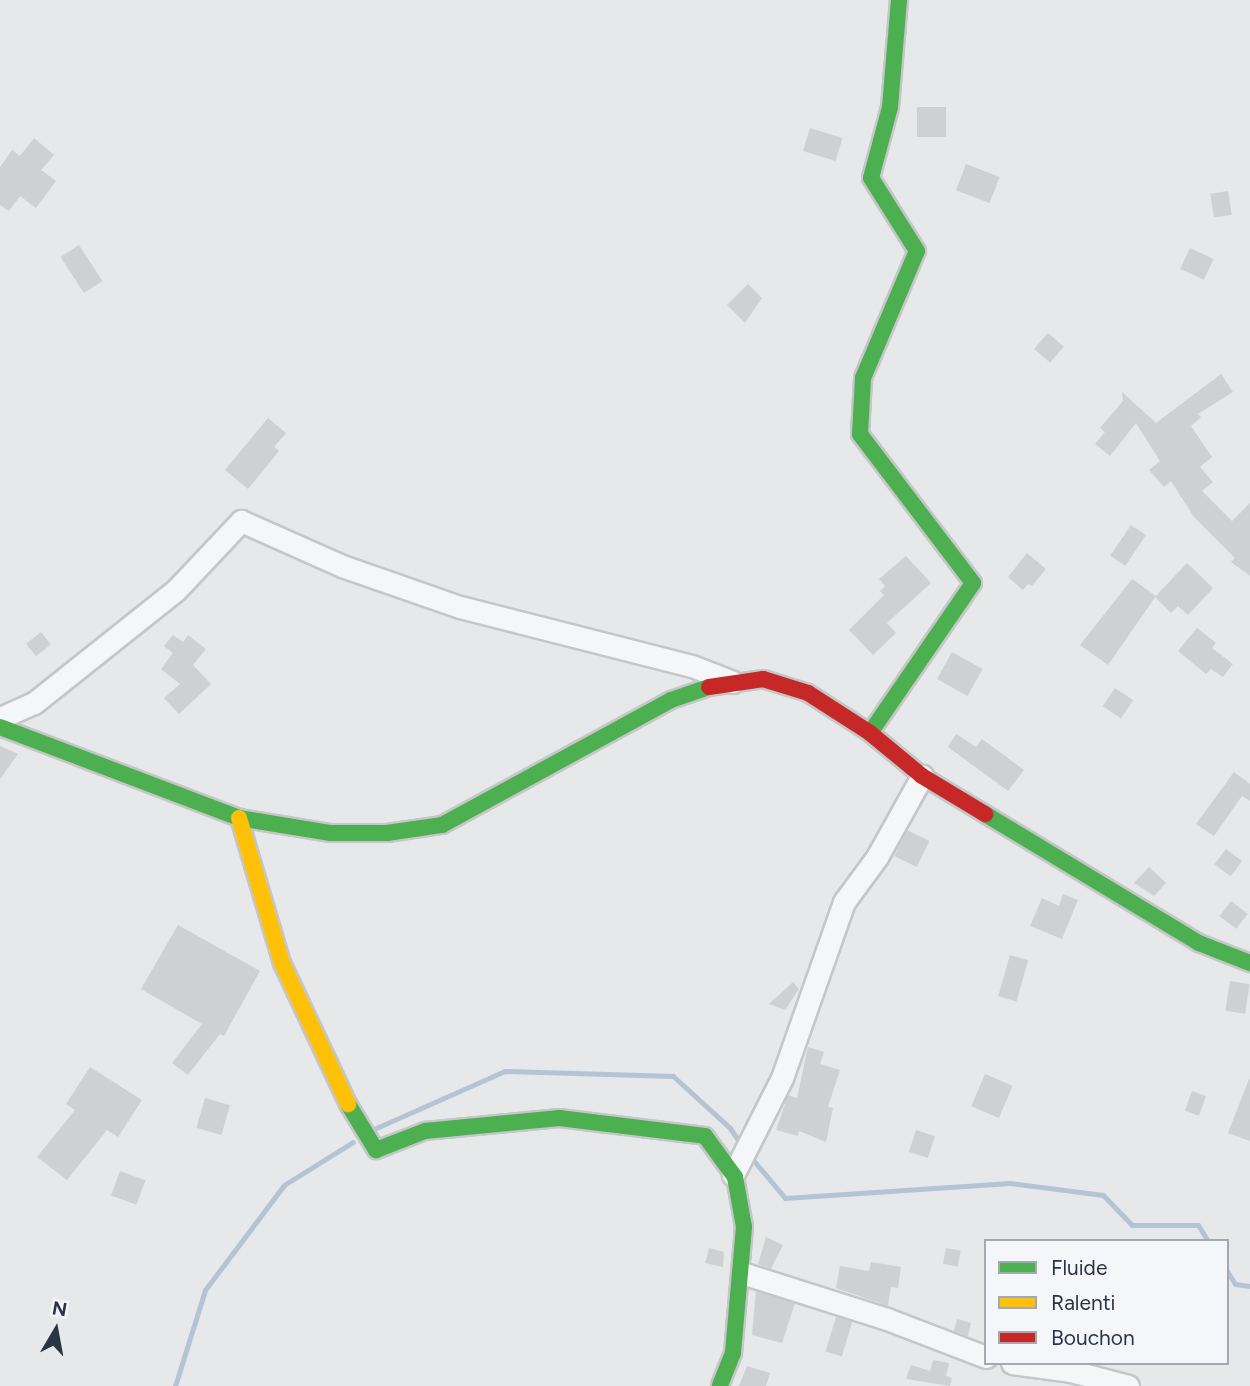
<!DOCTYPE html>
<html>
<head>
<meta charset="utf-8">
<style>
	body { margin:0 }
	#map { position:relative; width:1250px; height:1386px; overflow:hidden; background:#e6e8ea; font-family:Figtree,sans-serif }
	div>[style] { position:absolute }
	.stream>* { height:5px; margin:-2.5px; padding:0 2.5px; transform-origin:2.5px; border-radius:2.5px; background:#b4c4d5 }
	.building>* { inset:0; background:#ced0d3; transform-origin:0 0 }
	.roads { filter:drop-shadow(2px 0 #c4c6c8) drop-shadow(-2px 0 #c4c6c8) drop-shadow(0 2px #c4c6c8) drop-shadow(0 -2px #c4c6c8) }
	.street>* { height:21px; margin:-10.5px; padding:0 10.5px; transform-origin:10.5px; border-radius:10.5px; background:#f5f6f7 }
	.fast>* { height:16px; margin:-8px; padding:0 8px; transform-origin:8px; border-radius:8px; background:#4caf50 }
	.slow>* { height:16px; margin:-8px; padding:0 8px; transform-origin:8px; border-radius:8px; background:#ffc107 }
	.jam>* { height:16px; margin:-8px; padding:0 8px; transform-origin:8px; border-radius:8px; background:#c62828 }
	span { translate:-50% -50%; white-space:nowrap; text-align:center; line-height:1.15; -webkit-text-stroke:5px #f4f6f9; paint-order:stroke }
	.legend { position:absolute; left:984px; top:1239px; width:245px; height:126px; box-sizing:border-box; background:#f4f6f9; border:2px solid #a4a8b1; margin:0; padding:9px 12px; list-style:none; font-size:21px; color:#2b3445 }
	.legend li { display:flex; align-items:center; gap:14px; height:35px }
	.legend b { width:35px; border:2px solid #a4a8b1 }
	.north { position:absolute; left:21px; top:1295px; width:70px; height:70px; -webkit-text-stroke:5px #f4f6f9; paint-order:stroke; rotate:10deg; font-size:19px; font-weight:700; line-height:28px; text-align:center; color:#2b3445 }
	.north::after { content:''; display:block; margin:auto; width:24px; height:32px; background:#2b3445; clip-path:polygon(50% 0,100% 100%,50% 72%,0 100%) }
</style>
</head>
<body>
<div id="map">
	<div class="stream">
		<i style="left:374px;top:1129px;width:143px;rotate:-23.9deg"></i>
		<i style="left:505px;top:1071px;width:168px;rotate:1.7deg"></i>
		<i style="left:673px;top:1076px;width:77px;rotate:42.4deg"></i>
		<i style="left:730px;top:1128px;width:22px;rotate:56deg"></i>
		<i style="left:749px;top:1155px;width:56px;rotate:50.1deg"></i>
		<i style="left:785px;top:1198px;width:225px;rotate:-3.8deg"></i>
		<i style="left:1009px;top:1183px;width:95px;rotate:7.3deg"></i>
		<i style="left:1103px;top:1195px;width:42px;rotate:46deg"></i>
		<i style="left:1132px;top:1225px;width:66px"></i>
		<i style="left:1198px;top:1225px;width:19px;rotate:58deg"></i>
		<i style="left:1227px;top:1271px;width:15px;rotate:58deg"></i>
		<i style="left:1235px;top:1284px;width:15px;rotate:8deg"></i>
		<i style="left:175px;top:1386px;width:101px;rotate:-72.6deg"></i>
		<i style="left:205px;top:1290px;width:131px;rotate:-53deg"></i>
		<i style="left:284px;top:1185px;width:81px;rotate:-31.9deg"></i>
	</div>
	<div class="building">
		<i style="left:917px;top:107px;width:29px;height:30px"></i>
		<i style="left:810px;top:128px;width:34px;height:24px;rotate:17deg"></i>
		<i style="clip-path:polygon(34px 138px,54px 155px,41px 170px,56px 181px,36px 208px,20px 196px,9px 211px,0 205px,0 167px,12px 150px,20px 156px)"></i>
		<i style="left:966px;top:164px;width:36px;height:28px;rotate:21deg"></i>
		<i style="left:1228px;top:191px;width:24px;height:18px;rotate:81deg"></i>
		<i style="left:79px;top:245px;width:43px;height:22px;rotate:57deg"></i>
		<i style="left:1190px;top:248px;width:26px;height:23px;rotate:25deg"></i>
		<i style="clip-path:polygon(748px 284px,762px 298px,745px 323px,727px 305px)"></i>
		<i style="left:1048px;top:333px;width:21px;height:21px;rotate:41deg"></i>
		<i style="clip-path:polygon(1221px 374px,1233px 392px,1198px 414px,1201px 417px,1191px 426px,1212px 457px,1200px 467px,1213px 482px,1202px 491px,1232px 521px,1250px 503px,1250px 576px,1231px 562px,1235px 558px,1194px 517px,1171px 481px,1164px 487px,1149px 470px,1160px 461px,1136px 423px,1110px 456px,1095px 444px,1105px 432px,1100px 428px,1123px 401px,1122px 392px,1156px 423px)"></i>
		<i style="clip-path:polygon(268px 418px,286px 433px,274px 447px,279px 451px,248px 489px,225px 470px)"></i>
		<i style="left:1131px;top:525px;width:18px;height:37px;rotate:34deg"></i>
		<i style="clip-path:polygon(1027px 553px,1046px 569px,1032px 586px,1028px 584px,1023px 590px,1008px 577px)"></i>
		<i style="clip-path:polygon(906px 556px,931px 583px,887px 623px,896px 633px,873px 655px,849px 630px,884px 595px,880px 591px,885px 586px,879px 579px)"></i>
		<i style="clip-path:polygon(1187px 563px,1213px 588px,1188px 615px,1178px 606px,1171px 613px,1155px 597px)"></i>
		<i style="clip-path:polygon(1132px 579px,1156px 596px,1108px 665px,1080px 645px)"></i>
		<i style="clip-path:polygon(1197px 628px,1216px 643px,1212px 648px,1233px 664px,1223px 677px,1211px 669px,1206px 674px,1178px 651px)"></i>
		<i style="left:41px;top:632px;width:16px;height:19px;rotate:52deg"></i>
		<i style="clip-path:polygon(173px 635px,183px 642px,188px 635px,206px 649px,193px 665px,211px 684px,179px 714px,164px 698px,180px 684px,161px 669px,173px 653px,164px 646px)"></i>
		<i style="left:952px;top:652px;width:35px;height:31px;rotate:29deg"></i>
		<i style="left:1115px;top:688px;width:22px;height:22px;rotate:34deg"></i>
		<i style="clip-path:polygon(956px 734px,976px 747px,982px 739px,1024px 770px,1008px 791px,948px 747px)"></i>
		<i style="clip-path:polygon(0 746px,18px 754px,0 779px)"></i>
		<i style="clip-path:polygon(1234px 772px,1250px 784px,1250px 801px,1242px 796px,1214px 836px,1196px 824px)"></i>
		<i style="left:907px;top:830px;width:25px;height:29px;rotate:26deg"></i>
		<i style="left:1226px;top:849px;width:20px;height:19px;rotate:37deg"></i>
		<i style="clip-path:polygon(1149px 867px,1166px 883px,1154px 896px,1134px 883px)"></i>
		<i style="clip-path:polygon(1063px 894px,1078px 900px,1062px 939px,1030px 926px,1042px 898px,1059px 906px)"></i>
		<i style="left:1231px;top:901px;width:21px;height:19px;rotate:37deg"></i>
		<i style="clip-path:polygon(178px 925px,260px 971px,224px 1036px,220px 1034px,188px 1075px,172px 1063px,202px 1024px,141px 989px)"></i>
		<i style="left:1010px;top:955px;width:19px;height:43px;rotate:16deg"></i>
		<i style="left:1230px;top:981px;width:20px;height:30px;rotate:9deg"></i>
		<i style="clip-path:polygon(793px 982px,799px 989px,785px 1010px,769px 1004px)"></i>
		<i style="clip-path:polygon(808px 1047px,824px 1052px,820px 1064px,840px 1070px,828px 1107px,833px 1108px,826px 1142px,799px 1131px,798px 1136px,776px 1130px,788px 1095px,797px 1098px)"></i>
		<i style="clip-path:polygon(90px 1067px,142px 1100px,118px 1137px,107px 1130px,67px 1180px,37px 1157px,75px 1110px,66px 1104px)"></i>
		<i style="left:985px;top:1074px;width:30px;height:35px;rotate:23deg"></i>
		<i style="clip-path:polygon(1249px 1079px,1250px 1080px,1250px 1141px,1228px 1133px)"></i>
		<i style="left:1192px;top:1091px;width:15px;height:21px;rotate:20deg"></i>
		<i style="left:205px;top:1098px;width:26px;height:31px;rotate:16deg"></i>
		<i style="left:916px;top:1130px;width:20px;height:23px;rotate:18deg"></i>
		<i style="left:120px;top:1171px;width:27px;height:26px;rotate:20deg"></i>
		<i style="clip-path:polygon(766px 1237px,783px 1245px,771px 1269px,758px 1264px)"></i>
		<i style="clip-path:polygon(709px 1248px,724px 1252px,723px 1267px,705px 1263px)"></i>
		<i style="left:946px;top:1248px;width:15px;height:16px;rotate:11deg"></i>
		<i style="clip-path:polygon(871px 1262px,901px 1267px,898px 1288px,891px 1287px,888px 1306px,836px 1288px,840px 1266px,869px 1271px)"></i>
		<i style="clip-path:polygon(756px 1291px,795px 1303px,782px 1343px,752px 1335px)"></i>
		<i style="left:836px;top:1317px;width:17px;height:36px;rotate:17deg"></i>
		<i style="clip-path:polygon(957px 1319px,971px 1323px,968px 1336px,954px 1331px)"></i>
		<i style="clip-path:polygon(933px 1360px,949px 1363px,946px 1376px,952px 1378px,950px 1386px,906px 1379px,911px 1365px,930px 1371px)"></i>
		<i style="clip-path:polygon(747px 1366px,770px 1373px,766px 1386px,739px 1386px)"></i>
	</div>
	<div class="roads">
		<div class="street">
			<i style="left:0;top:718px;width:37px;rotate:-24deg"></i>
			<i style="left:34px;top:703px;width:181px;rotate:-38.5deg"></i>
			<i style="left:176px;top:590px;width:95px;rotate:-46.7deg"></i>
			<i style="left:241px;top:521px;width:111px;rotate:24deg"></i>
			<i style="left:342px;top:566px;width:125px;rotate:19.2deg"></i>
			<i style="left:460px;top:607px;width:239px;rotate:14.3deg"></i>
			<i style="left:692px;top:666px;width:44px;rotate:21.3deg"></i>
			<i style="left:733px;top:1175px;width:109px;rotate:-63.2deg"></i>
			<i style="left:782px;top:1078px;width:187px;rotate:-70.6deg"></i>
			<i style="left:844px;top:902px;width:56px;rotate:-53.7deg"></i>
			<i style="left:877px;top:857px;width:93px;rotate:-60.9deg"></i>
			<i style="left:742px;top:1273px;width:152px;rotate:17.6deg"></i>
			<i style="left:887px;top:1319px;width:106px;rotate:21deg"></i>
			<i style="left:1012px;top:1363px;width:60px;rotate:7.7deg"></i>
			<i style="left:1071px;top:1371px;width:59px;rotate:14.7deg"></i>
		</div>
		<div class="fast">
			<i style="left:0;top:727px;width:256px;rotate:20.8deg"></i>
			<i style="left:239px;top:818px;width:93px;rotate:9.3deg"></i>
			<i style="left:331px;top:833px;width:56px"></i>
			<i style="left:387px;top:833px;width:56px;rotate:-8.3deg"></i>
			<i style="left:442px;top:825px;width:261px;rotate:-28.6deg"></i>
			<i style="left:671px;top:700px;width:40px;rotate:-18.9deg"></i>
			<i style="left:870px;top:733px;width:182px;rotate:-55.5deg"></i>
			<i style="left:973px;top:583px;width:187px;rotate:-127.2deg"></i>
			<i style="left:860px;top:434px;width:56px;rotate:-86.9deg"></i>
			<i style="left:863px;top:378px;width:138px;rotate:-67deg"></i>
			<i style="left:917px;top:251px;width:86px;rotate:-122.2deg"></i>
			<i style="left:871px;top:178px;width:73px;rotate:-75deg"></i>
			<i style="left:890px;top:107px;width:107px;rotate:-85.2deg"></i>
			<i style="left:985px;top:814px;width:250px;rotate:31.1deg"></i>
			<i style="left:1199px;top:943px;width:55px;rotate:21.4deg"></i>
			<i style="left:348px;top:1104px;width:54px;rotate:58.7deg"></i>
			<i style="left:376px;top:1150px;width:53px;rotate:-21.2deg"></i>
			<i style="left:425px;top:1131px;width:135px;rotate:-5.5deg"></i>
			<i style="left:559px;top:1118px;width:147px;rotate:7deg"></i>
			<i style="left:705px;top:1136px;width:51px;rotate:53.8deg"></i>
			<i style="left:735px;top:1177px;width:51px;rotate:79.8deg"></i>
			<i style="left:744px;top:1227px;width:126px;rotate:95deg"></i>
			<i style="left:733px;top:1353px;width:35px;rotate:112deg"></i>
		</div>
		<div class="slow">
			<i style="left:239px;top:818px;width:151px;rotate:73.5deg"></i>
			<i style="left:282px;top:963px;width:156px;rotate:64.9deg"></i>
		</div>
		<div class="jam">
			<i style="left:709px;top:687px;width:55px;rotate:-8.4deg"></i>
			<i style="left:763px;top:679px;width:47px;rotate:17.3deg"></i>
			<i style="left:808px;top:693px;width:74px;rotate:32.8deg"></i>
			<i style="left:870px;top:733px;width:67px;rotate:39.6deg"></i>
			<i style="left:922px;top:776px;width:74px;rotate:31.1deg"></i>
		</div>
	</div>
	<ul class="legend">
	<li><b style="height:9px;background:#4caf50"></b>Fluide</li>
	<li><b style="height:9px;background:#ffc107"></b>Ralenti</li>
	<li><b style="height:9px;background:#c62828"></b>Bouchon</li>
	</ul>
	<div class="north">N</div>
</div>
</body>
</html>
